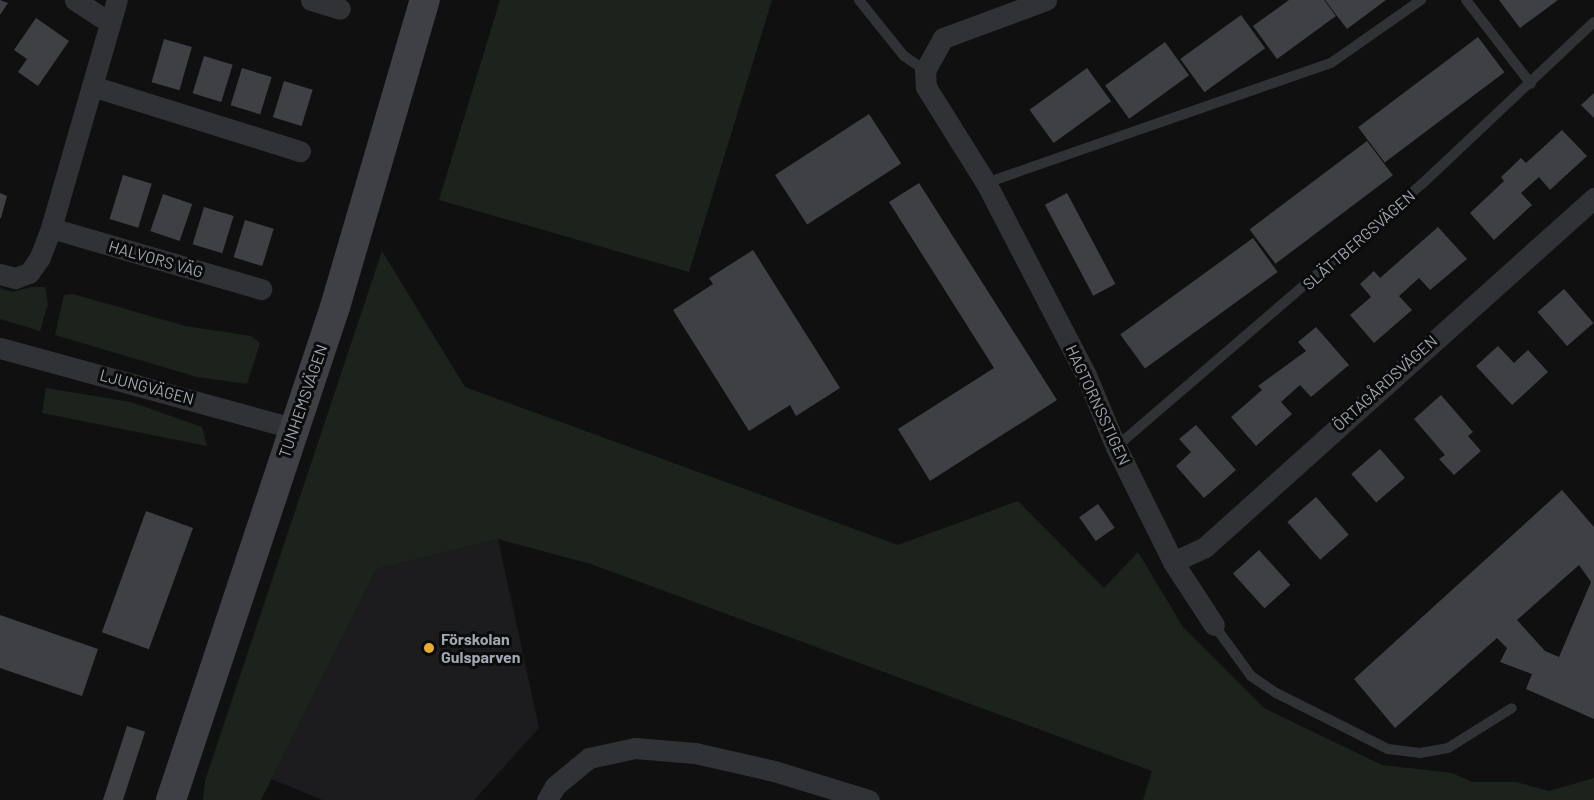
<!DOCTYPE html>
<html>
<head>
<meta charset="utf-8">
<style>
	body { margin:0 }
	#map { position:relative; width:1594px; height:800px; overflow:hidden; background:#101011; font-family:Barlow,sans-serif }
	div>[style] { position:absolute }
	.built>* { inset:0; background:#1c1c1e }
	.green>* { inset:0; background:#1c231d }
	.building>* { inset:0; background:#3f4044; transform-origin:0 0 }
	.lane>* { height:10px; margin:-5px; padding:0 5px; transform-origin:5px; border-radius:5px; background:#313236 }
	.street>* { height:21px; margin:-10.5px; padding:0 10.5px; transform-origin:10.5px; border-radius:10.5px; background:#313236 }
	.secondary>* { height:30px; margin:-15px; padding:0 15px; transform-origin:15px; border-radius:15px; background:#3f4046 }
	.dots>* { width:16px; height:16px; translate:-50% -50%; box-sizing:border-box; border:3px solid #0b0b0c; border-radius:50% }
	span { translate:-50% -50%; white-space:nowrap; text-align:center; line-height:1.15; -webkit-text-stroke:6px #0b0b0c; paint-order:stroke }
	.street-label { font-size:16px; color:#a1a6b1 }
	.poi-label { font-size:16px; color:#a1a6b1; font-weight:700 }
	.left { translate:0 -50%; text-align:left }
</style>
</head>
<body>
<div id="map">
	<div class="built">
		<i style="clip-path:polygon(498px 539px,539px 728px,474px 800px,323px 800px,271px 779px,376px 569px)"></i>
	</div>
	<div class="green">
		<i style="clip-path:polygon(500px 0,772px 0,689px 272px,439px 200px)"></i>
		<i style="clip-path:polygon(382px 251px,465px 387px,898px 545px,1018px 501px,1104px 588px,1138px 552px,1183px 627px,1264px 708px,1382px 765px,1452px 773px,1472px 782px,1516px 782px,1549px 791px,1594px 778px,1594px 800px,1143px 800px,1152px 771px,591px 564px,498px 539px,376px 569px,261px 800px,203px 800px,205px 781px)"></i>
		<i style="clip-path:polygon(32px 287px,45px 287px,48px 304px,40px 331px,0 319px,0 288px,12px 292px)"></i>
		<i style="clip-path:polygon(73px 294px,185px 326px,251px 336px,260px 343px,247px 384px,197px 377px,55px 335px,64px 295px)"></i>
		<i style="clip-path:polygon(46px 388px,131px 402px,202px 427px,207px 446px,42px 413px)"></i>
	</div>
	<div class="building">
		<i style="clip-path:polygon(0 0,8px 3px,0 15px)"></i>
		<i style="clip-path:polygon(1289px 0,1324px 0,1336px 16px,1277px 59px,1253px 26px)"></i>
		<i style="clip-path:polygon(1325px 0,1386px 0,1347px 29px)"></i>
		<i style="clip-path:polygon(1499px 0,1558px 0,1520px 28px)"></i>
		<i style="left:1241px;top:15px;width:41px;height:75px;rotate:54deg"></i>
		<i style="clip-path:polygon(36px 18px,69px 41px,38px 86px,18px 72px,27px 59px,14px 50px)"></i>
		<i style="left:1478px;top:37px;width:44px;height:150px;rotate:53deg"></i>
		<i style="left:164px;top:39px;width:29px;height:45px;rotate:16deg"></i>
		<i style="left:1165px;top:42px;width:41px;height:74px;rotate:54deg"></i>
		<i style="left:204px;top:56px;width:30px;height:39px;rotate:17deg"></i>
		<i style="left:242px;top:68px;width:31px;height:39px;rotate:17deg"></i>
		<i style="left:1087px;top:68px;width:41px;height:71px;rotate:54deg"></i>
		<i style="left:284px;top:81px;width:30px;height:38px;rotate:17deg"></i>
		<i style="clip-path:polygon(1594px 93px,1594px 118px,1581px 105px)"></i>
		<i style="left:869px;top:114px;width:59px;height:112px;rotate:57deg"></i>
		<i style="clip-path:polygon(1562px 130px,1587px 156px,1550px 190px,1539px 177px,1521px 193px,1532px 205px,1494px 240px,1470px 213px,1504px 181px,1501px 177px,1521px 158px,1526px 163px)"></i>
		<i style="left:1367px;top:141px;width:43px;height:147px;rotate:53deg"></i>
		<i style="left:123px;top:175px;width:30px;height:46px;rotate:17deg"></i>
		<i style="clip-path:polygon(919px 183px,1057px 400px,930px 481px,898px 429px,994px 368px,889px 202px)"></i>
		<i style="clip-path:polygon(0 193px,7px 196px,1px 218px,0 218px)"></i>
		<i style="left:1067px;top:193px;width:103px;height:25px;rotate:62deg"></i>
		<i style="left:163px;top:194px;width:31px;height:39px;rotate:19deg"></i>
		<i style="left:204px;top:207px;width:31px;height:39px;rotate:17deg"></i>
		<i style="left:245px;top:220px;width:30px;height:39px;rotate:17deg"></i>
		<i style="clip-path:polygon(1438px 227px,1467px 259px,1430px 290px,1419px 278px,1399px 296px,1412px 310px,1374px 343px,1350px 315px,1371px 297px,1360px 284px,1374px 271px,1380px 278px)"></i>
		<i style="left:1253px;top:238px;width:42px;height:164px;rotate:54deg"></i>
		<i style="clip-path:polygon(753px 250px,840px 388px,796px 416px,790px 405px,749px 431px,673px 310px,713px 284px,709px 278px)"></i>
		<i style="left:1564px;top:289px;width:45px;height:35px;rotate:49deg"></i>
		<i style="clip-path:polygon(1316px 327px,1349px 365px,1311px 397px,1300px 385px,1281px 402px,1292px 414px,1256px 446px,1231px 417px,1262px 390px,1258px 386px,1306px 351px,1298px 342px)"></i>
		<i style="clip-path:polygon(1498px 346px,1514px 363px,1528px 350px,1548px 372px,1512px 405px,1476px 366px)"></i>
		<i style="clip-path:polygon(1441px 395px,1473px 432px,1468px 436px,1481px 451px,1454px 475px,1439px 459px,1445px 455px,1414px 419px)"></i>
		<i style="clip-path:polygon(1196px 425px,1236px 470px,1204px 498px,1176px 466px,1191px 452px,1179px 439px)"></i>
		<i style="left:1380px;top:449px;width:38px;height:38px;rotate:49deg"></i>
		<i style="clip-path:polygon(evenodd,1562px 490px,1594px 527px,1594px 719px,1526px 689px,1532px 674px,1500px 662px,1507px 648px,1497px 638px,1395px 728px,1354px 679px,1562px 490px,1579px 565px,1591px 582px,1559px 657px,1545px 651px,1517px 620px,1579px 565px)"></i>
		<i style="left:1316px;top:497px;width:50px;height:38px;rotate:49deg"></i>
		<i style="left:1098px;top:504px;width:29px;height:23px;rotate:55deg"></i>
		<i style="left:146px;top:511px;width:50px;height:129px;rotate:20deg"></i>
		<i style="left:1259px;top:550px;width:47px;height:35px;rotate:48deg"></i>
		<i style="clip-path:polygon(0 615px,98px 649px,82px 696px,0 668px)"></i>
		<i style="left:127px;top:726px;width:19px;height:78px;rotate:18deg"></i>
	</div>
	<div class="lane">
		<i style="left:859px;top:0;width:72px;rotate:51.2deg"></i>
		<i style="left:904px;top:56px;width:25px;rotate:34deg"></i>
		<i style="left:1466px;top:0;width:106px;rotate:52.3deg"></i>
		<i style="left:986px;top:183px;width:365px;rotate:-19.2deg"></i>
		<i style="left:1331px;top:63px;width:110px;rotate:-35deg"></i>
		<i style="left:1116px;top:447px;width:403px;rotate:-40.7deg"></i>
		<i style="left:1422px;top:184px;width:236px;rotate:-43.3deg"></i>
		<i style="left:1214px;top:625px;width:63px;rotate:54deg"></i>
		<i style="left:1251px;top:676px;width:30px;rotate:34deg"></i>
		<i style="left:1276px;top:693px;width:125px;rotate:26.6deg"></i>
		<i style="left:1388px;top:749px;width:32px;rotate:7deg"></i>
		<i style="left:1420px;top:753px;width:28px;rotate:-10deg"></i>
		<i style="left:1448px;top:748px;width:75px;rotate:-32deg"></i>
	</div>
	<div class="street">
		<i style="left:75px;top:0;width:42px;rotate:33.3deg"></i>
		<i style="left:311px;top:0;width:30px;rotate:17deg"></i>
		<i style="left:1046px;top:0;width:110px;rotate:159.7deg"></i>
		<i style="left:943px;top:38px;width:37px;rotate:119deg"></i>
		<i style="left:925px;top:70px;width:17px;rotate:87deg"></i>
		<i style="left:926px;top:87px;width:113px;rotate:58deg"></i>
		<i style="left:986px;top:183px;width:216px;rotate:62.5deg"></i>
		<i style="left:1086px;top:375px;width:78px;rotate:67.4deg"></i>
		<i style="left:1116px;top:447px;width:128px;rotate:63.6deg"></i>
		<i style="left:1173px;top:562px;width:75px;rotate:56.9deg"></i>
		<i style="left:92px;top:86px;width:218px;rotate:17.4deg"></i>
		<i style="left:51px;top:228px;width:219px;rotate:16.2deg"></i>
		<i style="left:0;top:274px;width:16px;rotate:15deg"></i>
		<i style="left:15px;top:278px;width:15px;rotate:-20deg"></i>
		<i style="left:29px;top:273px;width:19px;rotate:-55deg"></i>
		<i style="left:40px;top:257px;width:31px;rotate:-69deg"></i>
		<i style="left:51px;top:228px;width:237px;rotate:-73.9deg"></i>
		<i style="left:0;top:348px;width:304px;rotate:15.3deg"></i>
		<i style="left:1173px;top:562px;width:35px;rotate:-25deg"></i>
		<i style="left:1205px;top:547px;width:523px;rotate:-41.9deg"></i>
		<i style="left:547px;top:800px;width:16px;rotate:-60deg"></i>
		<i style="left:555px;top:786px;width:44px;rotate:-39.5deg"></i>
		<i style="left:589px;top:758px;width:47px;rotate:-12.3deg"></i>
		<i style="left:635px;top:748px;width:60px;rotate:4.8deg"></i>
		<i style="left:695px;top:753px;width:81px;rotate:12.8deg"></i>
		<i style="left:774px;top:771px;width:99px;rotate:17deg"></i>
	</div>
	<div class="secondary">
		<i style="left:171px;top:800px;width:520px;rotate:-71.6deg"></i>
		<i style="left:335px;top:307px;width:320px;rotate:-73.7deg"></i>
	</div>
	<div class="dots">
		<i style="left:429px;top:648px;background:#e9ab2f"></i>
	</div>
	<div class="street-label">
		<span style="left:1359px;top:240px;rotate:-41deg">SLÄTTBERGSVÄGEN</span>
		<span style="left:156px;top:259px;rotate:16deg">HALVORS VÄG</span>
		<span style="left:1385px;top:383px;rotate:-42deg">ÖRTAGÅRDSVÄGEN</span>
		<span style="left:147px;top:387px;rotate:15deg">LJUNGVÄGEN</span>
		<span style="left:303px;top:401px;rotate:-71deg">TUNHEMSVÄGEN</span>
		<span style="left:1098px;top:405px;rotate:65deg">HAGTORNSSTIGEN</span>
	</div>
	<div class="poi-label">
		<span class="left" style="left:441px;top:648px">Förskolan<br>Gulsparven</span>
	</div>
</div>
</body>
</html>
